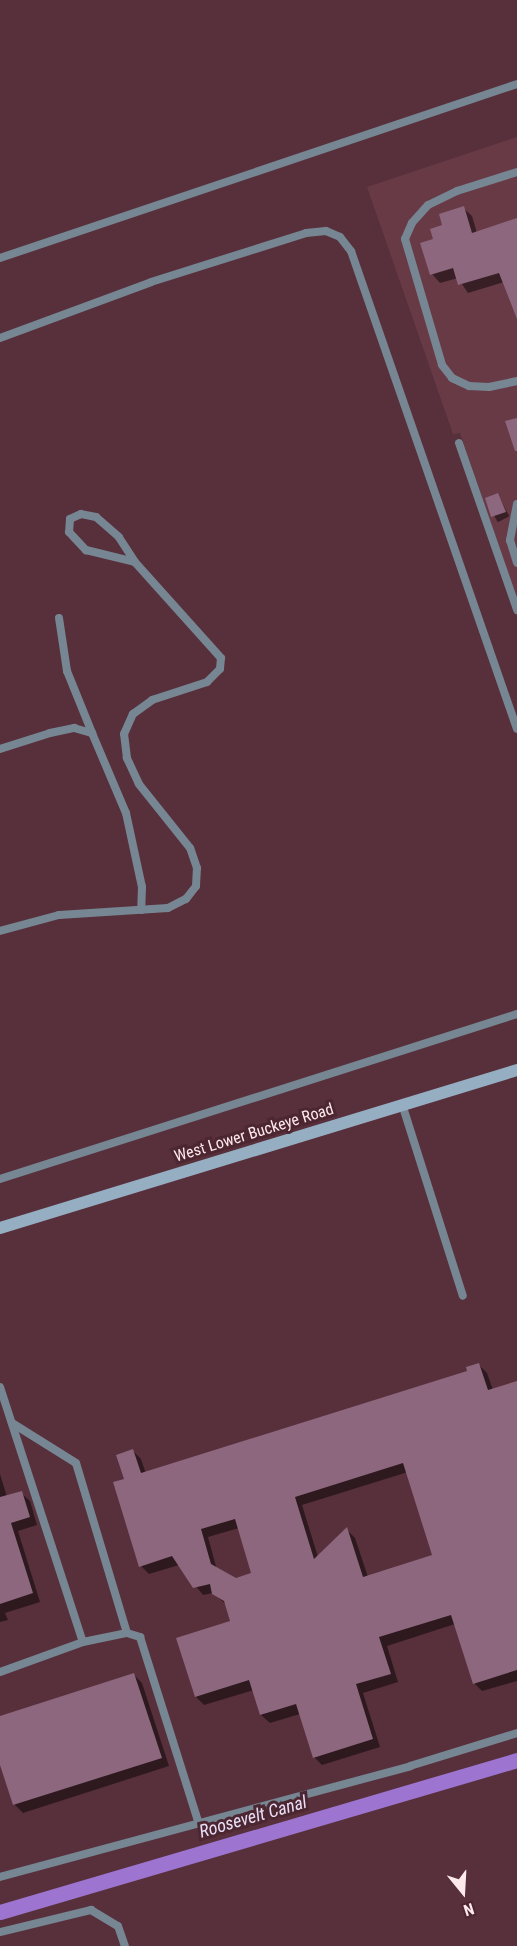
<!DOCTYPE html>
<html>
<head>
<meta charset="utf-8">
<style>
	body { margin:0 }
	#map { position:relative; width:517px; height:1946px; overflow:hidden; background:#57303b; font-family:"Roboto Condensed",sans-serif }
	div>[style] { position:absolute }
	.built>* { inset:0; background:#673a46 }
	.shadow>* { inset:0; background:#0007; transform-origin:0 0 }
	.canal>* { height:15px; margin:-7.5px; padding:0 7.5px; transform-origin:7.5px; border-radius:7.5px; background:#9d75d1 }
	.building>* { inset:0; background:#8d677e }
	.lane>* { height:8px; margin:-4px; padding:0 4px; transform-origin:4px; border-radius:4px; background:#778693 }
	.secondary>* { height:12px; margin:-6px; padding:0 6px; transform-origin:6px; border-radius:6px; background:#96aec2 }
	span { translate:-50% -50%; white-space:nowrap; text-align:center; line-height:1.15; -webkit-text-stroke:6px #4c2631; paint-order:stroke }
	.street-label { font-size:16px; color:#fee9ed }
	.water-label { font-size:18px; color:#e8dff7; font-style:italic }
	.north { position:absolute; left:433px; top:1862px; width:60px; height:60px; -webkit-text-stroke:4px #4c2631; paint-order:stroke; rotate:162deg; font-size:16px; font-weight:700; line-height:24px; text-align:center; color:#fee9ed }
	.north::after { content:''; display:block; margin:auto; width:21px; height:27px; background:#fee9ed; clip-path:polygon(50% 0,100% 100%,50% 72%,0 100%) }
</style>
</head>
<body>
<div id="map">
	<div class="built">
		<i style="clip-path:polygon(517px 137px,517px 598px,460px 433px,453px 434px,367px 187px)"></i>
	</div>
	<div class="shadow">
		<i style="clip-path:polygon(463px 208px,472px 216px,477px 233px,517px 219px,517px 307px,504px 282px,468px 293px,458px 278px,440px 283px,432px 274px,435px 240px)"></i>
		<i style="left:498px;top:495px;width:24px;height:13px;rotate:62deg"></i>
		<i style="clip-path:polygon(evenodd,479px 1365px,487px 1373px,493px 1390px,517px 1383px,517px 1681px,482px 1691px,474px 1683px,455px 1624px,387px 1646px,398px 1682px,363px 1693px,380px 1747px,322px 1765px,314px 1757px,300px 1714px,270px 1723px,261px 1715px,254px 1690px,204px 1705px,196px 1697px,232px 1622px,227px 1605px,213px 1593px,203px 1595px,179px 1565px,149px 1574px,141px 1566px,126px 1480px,133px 1451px,141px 1459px,146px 1474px,469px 1372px,479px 1365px,408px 1472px,434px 1556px,368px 1577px,355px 1538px,347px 1530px,318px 1557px,302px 1505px,408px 1472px,479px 1365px,239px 1528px,253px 1574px,236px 1579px,217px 1570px,208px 1537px,239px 1528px)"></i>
		<i style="clip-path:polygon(0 1474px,7px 1497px,21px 1493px,30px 1501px,37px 1525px,18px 1531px,40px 1602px,5px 1613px,8px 1620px,0 1622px)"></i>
		<i style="clip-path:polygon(134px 1675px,142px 1683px,169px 1766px,23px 1813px,14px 1804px,0 1760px,0 1717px)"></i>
	</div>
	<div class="canal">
		<i style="left:0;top:1912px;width:539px;rotate:-16.38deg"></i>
	</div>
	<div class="building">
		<i style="clip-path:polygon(464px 206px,472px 233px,517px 218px,517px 319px,499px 273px,458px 285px,453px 268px,430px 275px,420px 243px,433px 239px,430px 229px,442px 225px,439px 214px)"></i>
		<i style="clip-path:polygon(517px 418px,517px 451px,515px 451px,505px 421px)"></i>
		<i style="clip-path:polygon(498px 493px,506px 512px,491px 517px,485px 498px)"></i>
		<i style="clip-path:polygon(evenodd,479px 1363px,488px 1390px,517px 1381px,517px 1670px,473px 1684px,451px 1615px,379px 1637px,391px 1674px,356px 1684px,373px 1739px,313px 1758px,296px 1704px,260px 1715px,249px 1680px,195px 1697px,176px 1638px,230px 1621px,224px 1601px,212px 1594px,210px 1584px,193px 1588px,172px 1556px,139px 1567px,113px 1482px,124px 1479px,116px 1455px,133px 1449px,141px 1473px,467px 1371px,466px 1367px,479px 1363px,403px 1463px,432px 1555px,363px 1577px,347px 1527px,314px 1559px,295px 1497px,403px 1463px,479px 1363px,235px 1519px,251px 1573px,236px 1578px,211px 1564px,201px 1529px,235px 1519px)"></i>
		<i style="clip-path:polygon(22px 1491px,30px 1517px,11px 1523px,33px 1593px,0 1604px,0 1497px)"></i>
		<i style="clip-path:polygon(134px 1673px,162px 1758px,13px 1805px,0 1765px,0 1716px)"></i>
	</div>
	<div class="lane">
		<i style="left:517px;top:172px;width:63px;rotate:162.4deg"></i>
		<i style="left:457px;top:191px;width:32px;rotate:154deg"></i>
		<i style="left:428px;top:205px;width:24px;rotate:132deg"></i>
		<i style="left:412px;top:223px;width:17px;rotate:114deg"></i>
		<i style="left:405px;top:239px;width:131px;rotate:73.6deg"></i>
		<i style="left:442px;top:365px;width:16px;rotate:52deg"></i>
		<i style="left:452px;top:378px;width:19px;rotate:25deg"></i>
		<i style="left:469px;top:386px;width:20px;rotate:3deg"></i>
		<i style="left:489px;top:387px;width:29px;rotate:-12deg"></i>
		<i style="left:0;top:258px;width:545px;rotate:-18.6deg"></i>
		<i style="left:0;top:338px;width:161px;rotate:-20.3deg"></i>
		<i style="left:151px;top:282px;width:163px;rotate:-17.5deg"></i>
		<i style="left:306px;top:233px;width:20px;rotate:-6deg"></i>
		<i style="left:326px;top:231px;width:15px;rotate:23deg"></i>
		<i style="left:340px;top:237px;width:18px;rotate:52deg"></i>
		<i style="left:351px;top:251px;width:506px;rotate:70.85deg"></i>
		<i style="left:459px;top:443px;width:177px;rotate:70.8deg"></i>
		<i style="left:517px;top:504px;width:37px;rotate:101deg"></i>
		<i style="left:510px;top:540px;width:24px;rotate:73deg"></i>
		<i style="left:59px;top:618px;width:54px;rotate:81.4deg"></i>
		<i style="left:67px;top:671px;width:67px;rotate:68deg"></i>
		<i style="left:0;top:749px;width:52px;rotate:-17.7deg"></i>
		<i style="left:50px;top:733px;width:25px;rotate:-12deg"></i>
		<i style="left:74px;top:728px;width:19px;rotate:16deg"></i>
		<i style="left:92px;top:733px;width:87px;rotate:67deg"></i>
		<i style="left:126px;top:813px;width:76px;rotate:77.8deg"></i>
		<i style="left:142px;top:887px;width:23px;rotate:92deg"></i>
		<i style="left:0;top:931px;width:61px;rotate:-15.2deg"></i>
		<i style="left:59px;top:915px;width:109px;rotate:-3.7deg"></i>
		<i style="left:168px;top:908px;width:20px;rotate:-27deg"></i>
		<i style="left:186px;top:899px;width:16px;rotate:-52deg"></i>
		<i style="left:196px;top:886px;width:18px;rotate:-87deg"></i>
		<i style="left:197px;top:868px;width:21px;rotate:-109deg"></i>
		<i style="left:190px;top:848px;width:82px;rotate:-128.6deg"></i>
		<i style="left:139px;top:784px;width:29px;rotate:-115deg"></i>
		<i style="left:127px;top:758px;width:24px;rotate:-97deg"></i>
		<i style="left:124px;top:734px;width:22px;rotate:-66deg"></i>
		<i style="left:133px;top:714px;width:24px;rotate:-36deg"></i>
		<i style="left:152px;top:700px;width:58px;rotate:-18.1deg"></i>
		<i style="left:207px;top:682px;width:18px;rotate:-45deg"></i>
		<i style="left:220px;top:669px;width:11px;rotate:-85deg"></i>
		<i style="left:221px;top:658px;width:129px;rotate:-131.9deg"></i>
		<i style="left:135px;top:562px;width:30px;rotate:-123deg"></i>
		<i style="left:119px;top:537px;width:30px;rotate:-139deg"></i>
		<i style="left:96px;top:517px;width:15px;rotate:-169deg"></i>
		<i style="left:81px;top:514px;width:12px;rotate:156deg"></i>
		<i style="left:70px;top:519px;width:13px;rotate:94deg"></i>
		<i style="left:69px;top:532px;width:25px;rotate:47deg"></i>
		<i style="left:86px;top:550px;width:50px;rotate:13.8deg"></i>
		<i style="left:402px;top:1104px;width:201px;rotate:72.4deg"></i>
		<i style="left:0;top:1179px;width:543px;rotate:-17.7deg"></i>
		<i style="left:0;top:1387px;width:268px;rotate:72deg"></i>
		<i style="left:83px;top:1642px;width:88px;rotate:160.1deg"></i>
		<i style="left:12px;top:1423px;width:75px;rotate:32deg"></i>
		<i style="left:76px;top:1463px;width:177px;rotate:73.3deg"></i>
		<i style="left:83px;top:1642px;width:45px;rotate:-11.6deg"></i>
		<i style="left:127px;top:1633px;width:14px;rotate:17deg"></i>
		<i style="left:140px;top:1637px;width:196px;rotate:72.5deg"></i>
		<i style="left:0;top:1877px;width:425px;rotate:-15.1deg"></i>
		<i style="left:410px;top:1766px;width:112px;rotate:-17.1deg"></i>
		<i style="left:0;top:1932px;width:94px;rotate:-13.6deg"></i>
		<i style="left:91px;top:1910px;width:31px;rotate:31deg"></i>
		<i style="left:118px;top:1926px;width:21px;rotate:71deg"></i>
	</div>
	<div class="secondary">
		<i style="left:0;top:1228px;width:541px;rotate:-16.99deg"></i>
	</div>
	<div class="street-label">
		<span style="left:254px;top:1133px;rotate:-17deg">West Lower Buckeye Road</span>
	</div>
	<div class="water-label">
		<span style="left:253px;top:1817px;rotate:-16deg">Roosevelt Canal</span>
	</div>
	<div class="north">N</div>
</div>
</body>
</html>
